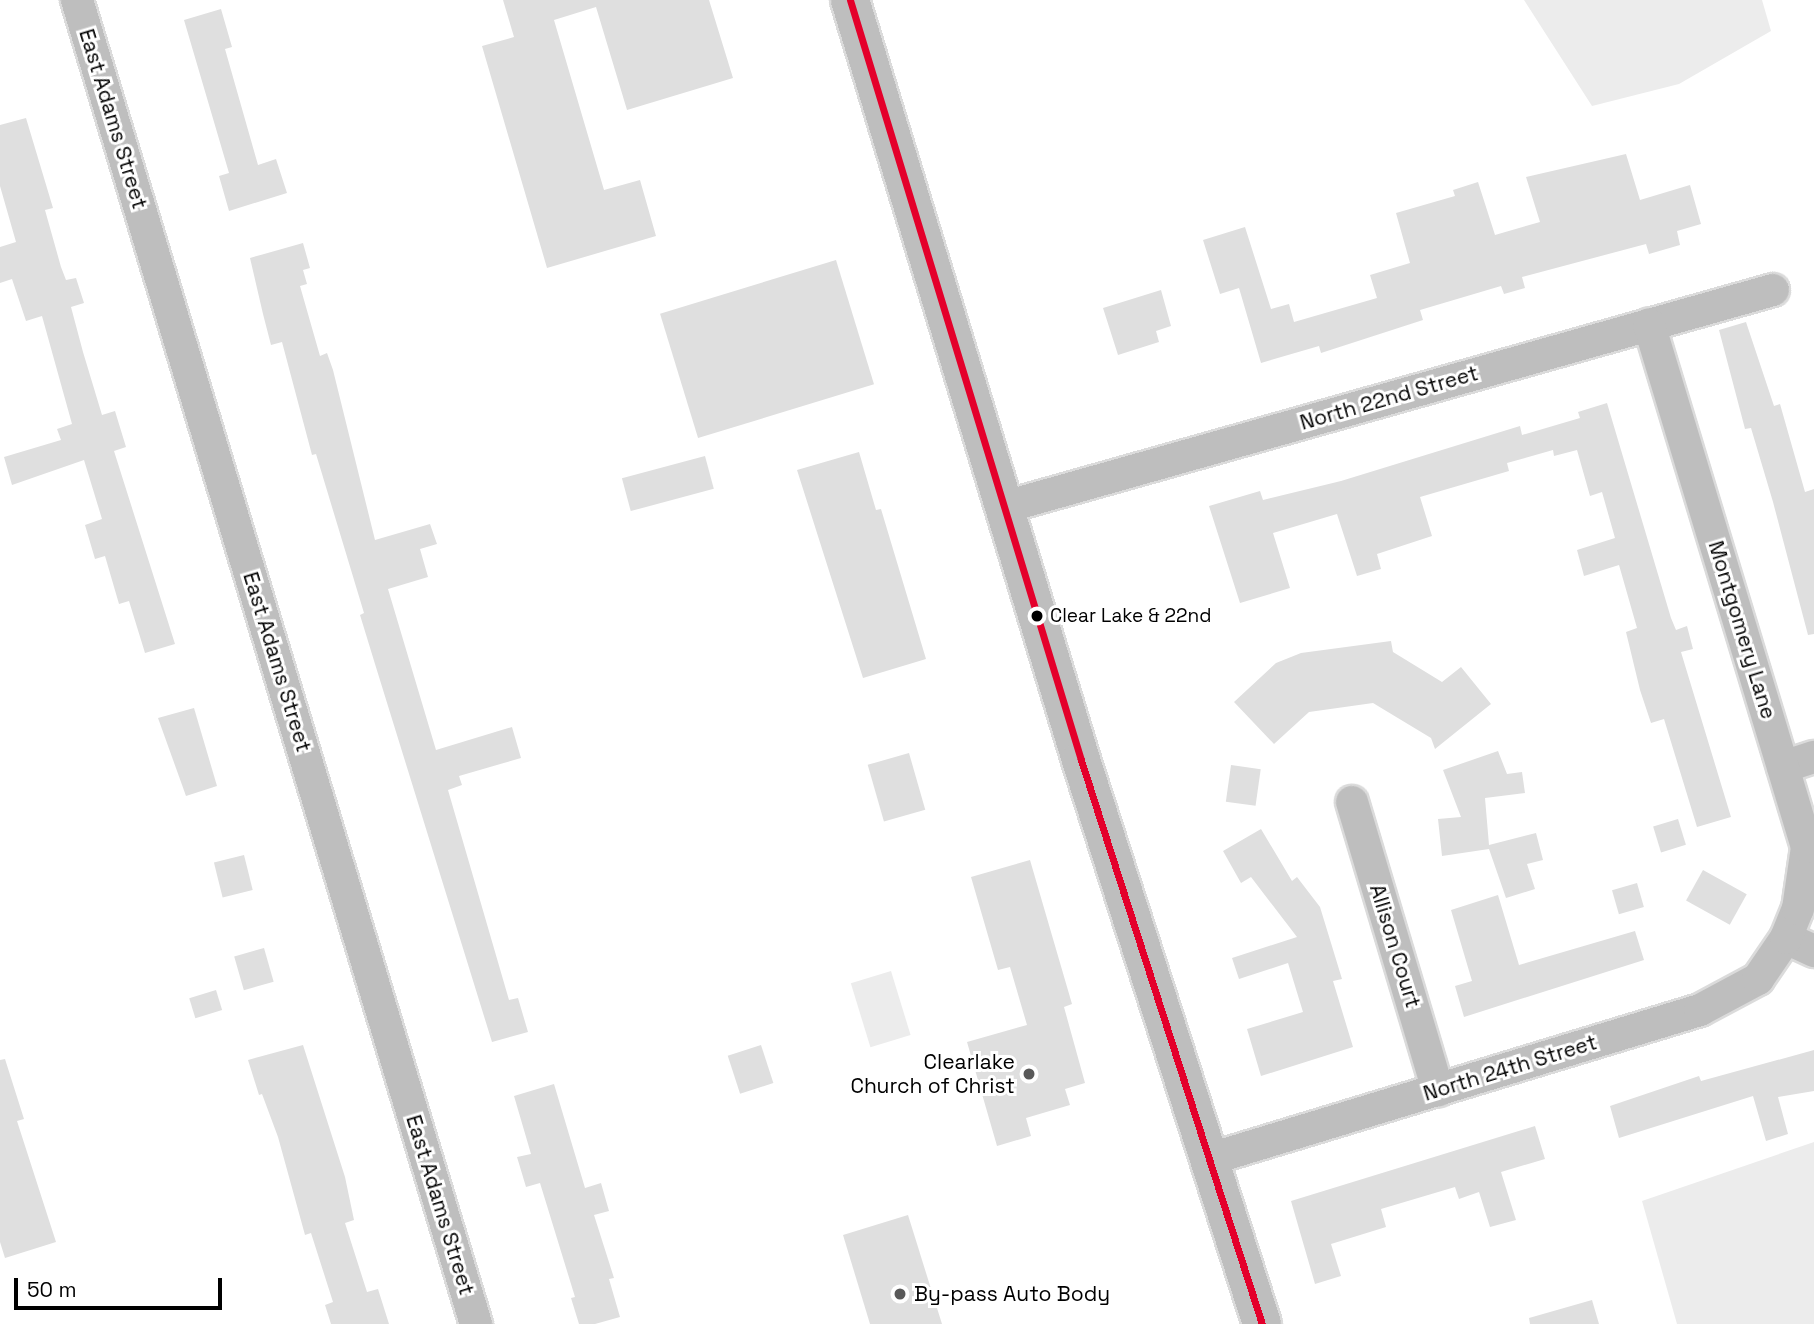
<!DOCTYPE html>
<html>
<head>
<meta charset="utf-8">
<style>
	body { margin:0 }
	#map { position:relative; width:1814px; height:1324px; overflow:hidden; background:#fff; font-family:"Space Grotesk",sans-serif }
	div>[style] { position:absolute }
	.green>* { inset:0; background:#ececec; transform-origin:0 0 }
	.building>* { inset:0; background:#dfdfdf; transform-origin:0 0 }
	.roads { filter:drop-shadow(2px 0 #dbdbdb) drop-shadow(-2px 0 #dbdbdb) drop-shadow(0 2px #dbdbdb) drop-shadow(0 -2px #dbdbdb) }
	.minor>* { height:32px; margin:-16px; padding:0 16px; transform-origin:16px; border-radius:16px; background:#bebebe }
	.primary>* { height:38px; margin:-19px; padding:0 19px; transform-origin:19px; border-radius:19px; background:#bebebe }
	.bus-1>* { height:7px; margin:-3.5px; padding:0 3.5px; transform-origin:3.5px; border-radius:3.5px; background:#e4002b }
	.dots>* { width:19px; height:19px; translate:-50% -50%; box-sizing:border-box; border:4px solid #fff; border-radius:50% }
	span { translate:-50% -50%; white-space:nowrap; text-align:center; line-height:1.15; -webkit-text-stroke:6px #fff; paint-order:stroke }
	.bus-label { font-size:19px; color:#000 }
	.left { translate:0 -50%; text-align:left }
	.street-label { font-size:21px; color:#000 }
	.poi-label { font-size:21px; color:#000 }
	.right { translate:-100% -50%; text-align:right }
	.scale { position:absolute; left:14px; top:1278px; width:208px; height:32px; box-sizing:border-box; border:4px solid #000; border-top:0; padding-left:9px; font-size:21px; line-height:24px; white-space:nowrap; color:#000; -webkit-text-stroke:5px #fff; paint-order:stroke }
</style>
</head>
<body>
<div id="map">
	<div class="green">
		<i style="clip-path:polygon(1524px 0,1762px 0,1771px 31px,1679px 84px,1592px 106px)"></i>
		<i style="left:891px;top:971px;width:67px;height:42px;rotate:73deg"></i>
		<i style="clip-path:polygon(1814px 1142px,1814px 1324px,1677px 1324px,1642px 1201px)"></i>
	</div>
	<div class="building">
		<i style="clip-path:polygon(503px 0,709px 0,733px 78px,627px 110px,596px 7px,554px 20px,604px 190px,640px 180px,656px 236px,547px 268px,482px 46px,514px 37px)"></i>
		<i style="clip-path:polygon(221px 9px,232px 47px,225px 49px,258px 165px,276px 159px,287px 193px,229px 211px,219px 176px,229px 173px,184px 20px)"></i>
		<i style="clip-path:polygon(26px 118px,53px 208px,45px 210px,61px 267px,66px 280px,76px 278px,84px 303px,71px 307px,83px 352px,102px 415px,115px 411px,126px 447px,114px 451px,175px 644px,145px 653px,129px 601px,119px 604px,105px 556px,95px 559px,85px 525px,102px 519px,84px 460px,12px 485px,4px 457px,61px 440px,57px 429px,72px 424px,42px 316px,26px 321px,12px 279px,0 283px,0 247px,16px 242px,0 186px,0 125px)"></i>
		<i style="clip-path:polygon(1626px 154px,1640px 200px,1690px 185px,1701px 224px,1677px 231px,1680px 245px,1649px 254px,1646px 244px,1522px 277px,1525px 288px,1504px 294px,1501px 286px,1420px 310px,1423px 320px,1321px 353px,1319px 346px,1261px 363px,1239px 288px,1220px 294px,1203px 240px,1245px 227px,1271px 309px,1289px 304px,1294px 322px,1377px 298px,1370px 275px,1410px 263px,1396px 213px,1455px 196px,1453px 190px,1478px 182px,1495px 235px,1540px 222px,1526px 177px)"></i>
		<i style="clip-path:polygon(303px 243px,310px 268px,303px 270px,307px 284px,300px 286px,320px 356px,327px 353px,333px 370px,375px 540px,430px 524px,437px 544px,420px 549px,428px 577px,388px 589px,436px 750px,512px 727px,521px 758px,459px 776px,462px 785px,448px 790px,509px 1000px,518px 998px,528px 1032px,492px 1042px,375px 664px,360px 615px,364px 613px,316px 454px,312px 455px,282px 342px,271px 345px,263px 314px,250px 258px)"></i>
		<i style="left:836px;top:260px;width:130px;height:184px;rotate:73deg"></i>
		<i style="clip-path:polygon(1161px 290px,1171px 326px,1156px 331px,1159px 342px,1118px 355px,1103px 308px)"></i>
		<i style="clip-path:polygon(1746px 322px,1774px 406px,1780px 404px,1805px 492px,1814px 489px,1814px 634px,1808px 635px,1773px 502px,1751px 428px,1745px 429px,1719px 330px)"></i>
		<i style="clip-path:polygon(1607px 403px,1671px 618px,1676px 630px,1687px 626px,1693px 649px,1681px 652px,1731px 817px,1697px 827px,1664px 719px,1651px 723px,1640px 690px,1626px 632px,1637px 628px,1619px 565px,1584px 576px,1577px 550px,1615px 538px,1602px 492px,1590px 496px,1577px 450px,1554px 456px,1553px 450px,1507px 463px,1509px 471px,1420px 497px,1432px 536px,1377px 554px,1381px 569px,1357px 576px,1337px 514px,1273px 533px,1290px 588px,1240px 603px,1209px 506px,1260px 491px,1263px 500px,1341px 481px,1520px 426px,1522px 435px,1580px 418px,1578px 412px)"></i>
		<i style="clip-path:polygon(859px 452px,876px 510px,881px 509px,926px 659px,863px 678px,797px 470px)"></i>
		<i style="left:705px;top:456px;width:34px;height:86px;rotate:75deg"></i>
		<i style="clip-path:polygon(1391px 641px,1393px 652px,1442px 682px,1461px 667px,1491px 704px,1435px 749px,1431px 738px,1373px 703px,1309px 712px,1274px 744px,1234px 702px,1276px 663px,1301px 653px)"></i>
		<i style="clip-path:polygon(194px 708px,217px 786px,186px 796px,158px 718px)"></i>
		<i style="clip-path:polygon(1498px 751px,1507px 774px,1522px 772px,1525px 793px,1485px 798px,1489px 845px,1536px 833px,1543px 860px,1527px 864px,1535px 889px,1506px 898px,1489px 849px,1442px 856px,1438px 819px,1461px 817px,1443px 770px)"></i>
		<i style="left:909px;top:753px;width:59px;height:43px;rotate:74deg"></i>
		<i style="left:1231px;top:765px;width:30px;height:37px;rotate:8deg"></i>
		<i style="left:1678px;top:819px;width:27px;height:26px;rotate:73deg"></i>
		<i style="clip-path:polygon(1261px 829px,1292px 881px,1297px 877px,1320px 907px,1342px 979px,1333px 981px,1353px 1047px,1261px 1076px,1247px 1029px,1303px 1012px,1288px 963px,1239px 979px,1232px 958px,1297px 937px,1251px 877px,1241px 883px,1223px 851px)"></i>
		<i style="left:244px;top:855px;width:36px;height:31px;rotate:76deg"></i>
		<i style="clip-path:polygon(1030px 860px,1072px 1004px,1064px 1007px,1085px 1083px,1065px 1089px,1070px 1105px,1026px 1118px,1031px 1136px,997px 1146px,967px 1042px,1027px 1025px,1010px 967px,998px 970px,971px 877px)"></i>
		<i style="left:1703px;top:870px;width:50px;height:35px;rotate:29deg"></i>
		<i style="left:1637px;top:883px;width:25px;height:26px;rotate:74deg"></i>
		<i style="clip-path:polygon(1498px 895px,1519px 965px,1635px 931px,1644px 960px,1464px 1017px,1455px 986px,1472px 981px,1451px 910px)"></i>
		<i style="left:264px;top:948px;width:35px;height:31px;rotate:74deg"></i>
		<i style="left:216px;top:990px;width:21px;height:28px;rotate:73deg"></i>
		<i style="clip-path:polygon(303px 1045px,345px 1177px,354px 1220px,345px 1223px,367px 1292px,378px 1289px,389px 1324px,331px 1324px,325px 1305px,333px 1302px,311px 1233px,305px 1235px,278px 1137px,262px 1094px,259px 1095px,248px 1060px)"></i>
		<i style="left:761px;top:1045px;width:40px;height:35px;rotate:72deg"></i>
		<i style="clip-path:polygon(1814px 1050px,1814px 1091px,1778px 1097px,1788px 1134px,1766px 1141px,1753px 1096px,1619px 1138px,1610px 1106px,1699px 1076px,1701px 1081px)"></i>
		<i style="clip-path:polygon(5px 1059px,24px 1119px,17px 1121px,56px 1242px,5px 1258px,0 1242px,0 1060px)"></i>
		<i style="clip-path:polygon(554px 1084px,585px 1188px,601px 1183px,609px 1211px,594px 1215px,614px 1278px,609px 1279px,620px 1317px,595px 1324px,579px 1324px,571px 1298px,575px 1297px,540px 1183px,526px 1187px,517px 1157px,531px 1154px,514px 1096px)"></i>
		<i style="clip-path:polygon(1535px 1126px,1545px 1159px,1501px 1172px,1516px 1220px,1490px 1227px,1479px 1192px,1459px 1199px,1455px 1187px,1381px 1209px,1386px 1227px,1331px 1244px,1341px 1276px,1315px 1284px,1291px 1201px)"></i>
		<i style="clip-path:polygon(908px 1215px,942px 1324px,870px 1324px,843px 1235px)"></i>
		<i style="clip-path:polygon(1592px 1300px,1599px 1324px,1530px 1324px,1529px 1318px)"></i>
	</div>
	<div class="roads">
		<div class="minor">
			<i style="left:77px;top:0;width:1383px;rotate:73.23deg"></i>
			<i style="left:1005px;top:507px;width:798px;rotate:-15.78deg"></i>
			<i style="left:1783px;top:767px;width:33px;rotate:-18deg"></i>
			<i style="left:1352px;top:802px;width:301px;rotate:73.4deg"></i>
			<i style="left:1786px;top:938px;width:31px;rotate:25deg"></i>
			<i style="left:1210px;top:1159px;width:512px;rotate:-16.91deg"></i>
			<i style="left:1700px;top:1010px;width:66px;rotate:-28.1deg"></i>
			<i style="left:1758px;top:979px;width:50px;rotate:-55.7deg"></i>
			<i style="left:1786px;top:938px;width:31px;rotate:-68deg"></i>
			<i style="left:1798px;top:909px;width:63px;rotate:-81.7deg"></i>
			<i style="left:1807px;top:847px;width:546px;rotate:-106.81deg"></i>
		</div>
		<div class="primary">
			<i style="left:850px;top:0;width:794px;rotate:73.09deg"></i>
			<i style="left:1081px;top:760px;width:592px;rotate:72.21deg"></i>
		</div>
	</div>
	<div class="bus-1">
		<i style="left:850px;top:0;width:794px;rotate:73.09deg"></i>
		<i style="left:1081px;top:760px;width:592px;rotate:72.21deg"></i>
	</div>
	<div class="dots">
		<i style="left:1037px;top:616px;background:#000"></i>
		<i style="left:1029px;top:1074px;background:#595959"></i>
		<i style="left:900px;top:1294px;background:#595959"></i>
	</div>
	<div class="bus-label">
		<span class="left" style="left:1050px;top:616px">Clear Lake &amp; 22nd</span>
	</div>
	<div class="street-label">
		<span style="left:113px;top:119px;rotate:73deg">East Adams Street</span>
		<span style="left:1389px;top:398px;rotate:-16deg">North 22nd Street</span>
		<span style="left:1742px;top:630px;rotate:73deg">Montgomery Lane</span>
		<span style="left:277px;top:662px;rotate:73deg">East Adams Street</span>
		<span style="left:1395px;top:946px;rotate:73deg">Allison Court</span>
		<span style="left:1510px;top:1068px;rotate:-17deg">North 24th Street</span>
		<span style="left:440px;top:1205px;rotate:73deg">East Adams Street</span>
	</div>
	<div class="poi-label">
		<span class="right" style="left:1015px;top:1074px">Clearlake<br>Church of Christ</span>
		<span class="left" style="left:914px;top:1294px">By-pass Auto Body</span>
	</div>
	<div class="scale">50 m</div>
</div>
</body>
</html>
